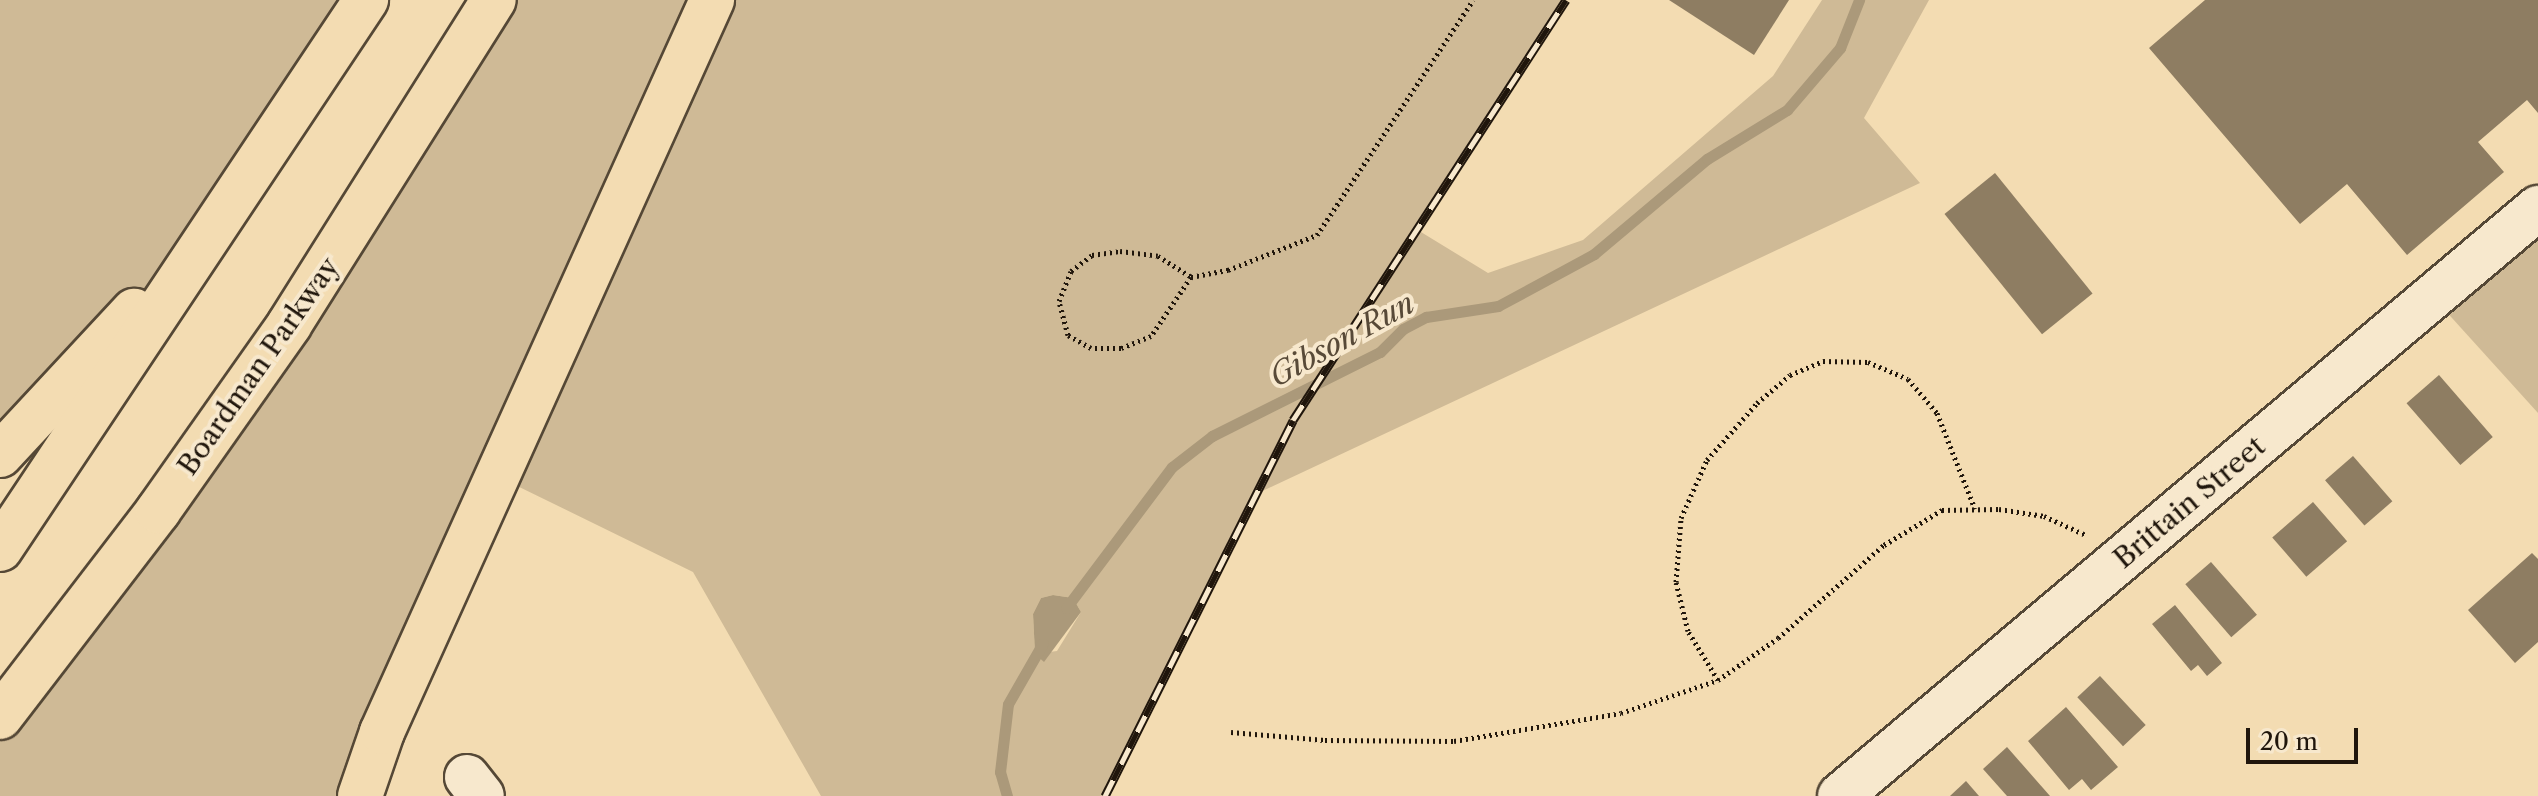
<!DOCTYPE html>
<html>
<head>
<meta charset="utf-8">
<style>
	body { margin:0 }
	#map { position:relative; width:2538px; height:796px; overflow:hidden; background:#f3dcb2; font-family:"Libre Caslon Text",serif }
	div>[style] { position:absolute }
	.green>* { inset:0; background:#cfba96 }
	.water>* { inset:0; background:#ab997a }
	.stream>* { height:11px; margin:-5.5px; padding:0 5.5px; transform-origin:5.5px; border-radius:5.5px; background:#ab997a }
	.building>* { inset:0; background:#8e7d62; transform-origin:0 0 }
	.path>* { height:5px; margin-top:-2.5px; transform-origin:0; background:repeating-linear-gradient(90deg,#20160c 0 2px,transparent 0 6px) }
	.roads { filter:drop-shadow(2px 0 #554836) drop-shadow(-2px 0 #554836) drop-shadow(0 2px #554836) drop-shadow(0 -2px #554836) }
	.minor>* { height:44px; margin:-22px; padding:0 22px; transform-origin:22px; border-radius:22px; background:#f7e8cd }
	.highway>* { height:44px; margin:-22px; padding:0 22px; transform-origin:22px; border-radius:22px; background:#f3dcb2 }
	.rail>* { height:9px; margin-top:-4.5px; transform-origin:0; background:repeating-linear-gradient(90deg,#f7e8cd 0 18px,#20160c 0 36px); box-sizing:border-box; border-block:2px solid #20160c }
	span { translate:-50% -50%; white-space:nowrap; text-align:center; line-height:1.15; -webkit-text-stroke:8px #f7e8cd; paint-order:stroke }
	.street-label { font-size:28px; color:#20160c }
	.water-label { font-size:30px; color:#584a38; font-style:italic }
	.scale { position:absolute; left:2246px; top:728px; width:112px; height:36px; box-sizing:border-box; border:4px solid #20160c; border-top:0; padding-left:10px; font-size:24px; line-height:28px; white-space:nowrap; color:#20160c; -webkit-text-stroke:6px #f7e8cd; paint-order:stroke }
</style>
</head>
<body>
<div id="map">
	<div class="green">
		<i style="clip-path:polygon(0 0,366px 0,271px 147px,90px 363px,0 455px)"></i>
		<i style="clip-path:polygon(evenodd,494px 0,1563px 0,1416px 229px,1488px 273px,1583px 240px,1773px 76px,1822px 0,1929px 0,1864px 118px,1920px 183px,1256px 494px,1105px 796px,821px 796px,693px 572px,497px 476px,360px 796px,0 796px,0 711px,494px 0,1053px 595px,1073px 598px,1081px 612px,1057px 651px,1035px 654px,1033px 614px,1041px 598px,1053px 595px)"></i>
		<i style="clip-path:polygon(2538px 208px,2538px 413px,2433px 297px)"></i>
	</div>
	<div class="water">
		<i style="clip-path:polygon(1053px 595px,1073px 598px,1081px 612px,1044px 662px,1035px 654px,1033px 614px,1041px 598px)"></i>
	</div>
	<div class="stream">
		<i style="left:1066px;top:608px;width:176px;rotate:-53.1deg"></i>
		<i style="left:1172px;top:467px;width:51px;rotate:-37.8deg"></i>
		<i style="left:1212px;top:436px;width:188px;rotate:-26.6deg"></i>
		<i style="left:1380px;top:352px;width:33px;rotate:-45deg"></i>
		<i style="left:1403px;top:329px;width:26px;rotate:-28deg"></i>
		<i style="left:1426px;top:317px;width:73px;rotate:-8.7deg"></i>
		<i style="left:1498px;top:306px;width:109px;rotate:-28.4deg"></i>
		<i style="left:1594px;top:254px;width:148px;rotate:-40.1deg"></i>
		<i style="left:1707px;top:159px;width:94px;rotate:-31.5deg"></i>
		<i style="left:1787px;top:110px;width:82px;rotate:-49.5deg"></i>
		<i style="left:1840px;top:48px;width:52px;rotate:-68.4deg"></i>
		<i style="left:1007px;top:796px;width:25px;rotate:-106deg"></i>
		<i style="left:1000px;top:772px;width:68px;rotate:-83.3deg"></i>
		<i style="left:1008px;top:704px;width:70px;rotate:-60.2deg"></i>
	</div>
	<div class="building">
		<i style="clip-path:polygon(1669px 0,1789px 0,1754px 55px)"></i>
		<i style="clip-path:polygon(2205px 0,2538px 0,2538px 113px,2527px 100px,2478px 142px,2504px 172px,2407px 255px,2347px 184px,2300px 224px,2149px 48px)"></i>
		<i style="left:1995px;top:173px;width:155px;height:65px;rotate:51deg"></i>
		<i style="left:2439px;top:375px;width:82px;height:43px;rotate:49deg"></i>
		<i style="left:2353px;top:456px;width:60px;height:37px;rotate:49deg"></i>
		<i style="left:2313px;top:502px;width:52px;height:54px;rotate:49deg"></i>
		<i style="clip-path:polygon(2532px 553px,2538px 559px,2538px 642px,2515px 663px,2468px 610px)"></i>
		<i style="left:2211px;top:562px;width:70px;height:34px;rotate:49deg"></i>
		<i style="clip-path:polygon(2175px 605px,2222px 663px,2207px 676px,2198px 665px,2191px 671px,2152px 624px)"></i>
		<i style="left:2100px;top:676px;width:67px;height:31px;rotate:47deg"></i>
		<i style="clip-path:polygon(2066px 707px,2118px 767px,2091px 790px,2082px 779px,2069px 790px,2028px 741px)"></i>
		<i style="clip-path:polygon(2007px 747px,2050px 796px,2007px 796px,1983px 769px)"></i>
		<i style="clip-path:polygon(1966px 781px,1979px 796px,1950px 796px)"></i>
	</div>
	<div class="path">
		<i style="left:1191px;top:277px;width:71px;rotate:124.1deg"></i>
		<i style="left:1151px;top:336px;width:32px;rotate:158deg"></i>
		<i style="left:1121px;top:348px;width:30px;rotate:180deg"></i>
		<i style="left:1091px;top:348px;width:26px;rotate:-151deg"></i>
		<i style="left:1068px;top:335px;width:35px;rotate:-105deg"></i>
		<i style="left:1059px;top:301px;width:32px;rotate:-68deg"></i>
		<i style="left:1071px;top:271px;width:26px;rotate:-37deg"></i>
		<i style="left:1092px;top:255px;width:28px;rotate:-8deg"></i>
		<i style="left:1120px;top:251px;width:38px;rotate:7deg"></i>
		<i style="left:1158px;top:256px;width:39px;rotate:32deg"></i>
		<i style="left:1191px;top:277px;width:38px;rotate:-11deg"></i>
		<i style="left:1228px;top:270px;width:96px;rotate:-21.5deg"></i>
		<i style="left:1317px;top:235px;width:282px;rotate:-56.4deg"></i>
		<i style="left:1718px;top:680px;width:57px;rotate:-121.5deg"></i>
		<i style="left:1688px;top:631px;width:50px;rotate:-103.8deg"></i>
		<i style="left:1676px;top:582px;width:64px;rotate:-85.5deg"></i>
		<i style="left:1681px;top:518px;width:64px;rotate:-65.9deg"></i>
		<i style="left:1707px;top:460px;width:76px;rotate:-48.7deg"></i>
		<i style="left:1757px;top:403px;width:43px;rotate:-40.3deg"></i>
		<i style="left:1790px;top:375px;width:36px;rotate:-23deg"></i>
		<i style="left:1823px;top:361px;width:45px;rotate:1.3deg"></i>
		<i style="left:1868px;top:362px;width:43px;rotate:23deg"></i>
		<i style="left:1908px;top:379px;width:45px;rotate:49.5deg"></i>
		<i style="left:1937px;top:413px;width:103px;rotate:68.4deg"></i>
		<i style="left:1231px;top:732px;width:94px;rotate:4.9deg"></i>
		<i style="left:1325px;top:740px;width:129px;rotate:0.4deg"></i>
		<i style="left:1454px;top:741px;width:169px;rotate:-9.5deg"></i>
		<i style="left:1621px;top:713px;width:102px;rotate:-18.8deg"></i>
		<i style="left:1718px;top:680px;width:73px;rotate:-35deg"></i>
		<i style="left:1778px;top:638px;width:141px;rotate:-41.3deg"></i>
		<i style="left:1884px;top:545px;width:68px;rotate:-31.1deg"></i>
		<i style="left:1942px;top:510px;width:57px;rotate:-1deg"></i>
		<i style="left:1999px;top:509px;width:46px;rotate:8.8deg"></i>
		<i style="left:2044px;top:516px;width:46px;rotate:24.3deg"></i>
	</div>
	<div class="roads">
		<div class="minor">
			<i style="left:467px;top:777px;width:24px;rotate:52deg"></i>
			<i style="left:1840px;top:796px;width:913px;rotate:-40.11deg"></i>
		</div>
		<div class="highway">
			<i style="left:0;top:455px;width:197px;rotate:-47.1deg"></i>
			<i style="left:0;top:549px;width:660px;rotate:-56.31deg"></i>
			<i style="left:0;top:717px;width:260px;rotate:-52.5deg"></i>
			<i style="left:158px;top:511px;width:228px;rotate:-54.8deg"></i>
			<i style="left:289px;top:325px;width:384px;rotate:-57.8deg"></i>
			<i style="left:360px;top:796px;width:68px;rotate:-71deg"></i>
			<i style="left:382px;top:732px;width:803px;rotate:-65.73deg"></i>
		</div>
	</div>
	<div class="rail">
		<i style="left:1105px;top:796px;width:420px;rotate:-63.4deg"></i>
		<i style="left:1293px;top:420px;width:501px;rotate:-56.98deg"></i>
	</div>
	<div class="street-label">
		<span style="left:258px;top:366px;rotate:-55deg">Boardman Parkway</span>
		<span style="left:2189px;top:502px;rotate:-40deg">Brittain Street</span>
	</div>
	<div class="water-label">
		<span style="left:1342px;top:340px;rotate:-29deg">Gibson Run</span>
	</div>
	<div class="scale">20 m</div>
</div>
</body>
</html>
